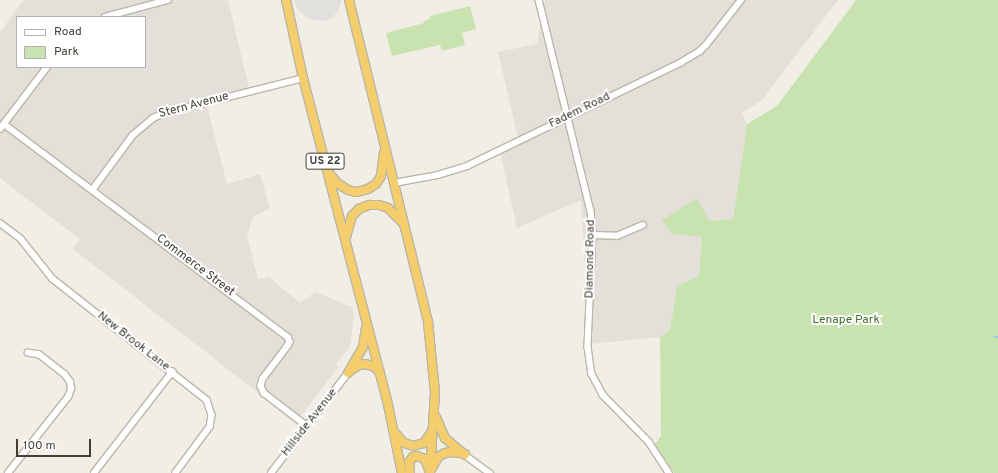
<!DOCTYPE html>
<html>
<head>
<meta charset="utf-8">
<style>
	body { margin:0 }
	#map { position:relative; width:998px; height:473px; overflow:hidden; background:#f1eee5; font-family:Overpass,sans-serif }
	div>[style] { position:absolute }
	.industrial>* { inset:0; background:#e3dfd9 }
	.green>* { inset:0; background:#c9e3b0 }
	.parking>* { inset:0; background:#e2e0dd }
	.stream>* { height:1.5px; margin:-0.75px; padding:0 0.75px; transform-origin:0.75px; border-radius:0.75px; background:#a4caea }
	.roads { filter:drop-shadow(1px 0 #bcb6a8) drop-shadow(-1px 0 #bcb6a8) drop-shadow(0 1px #bcb6a8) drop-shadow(0 -1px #bcb6a8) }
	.minor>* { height:5.5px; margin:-2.75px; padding:0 2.75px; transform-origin:2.75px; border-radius:2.75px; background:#fff }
	.highway>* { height:8px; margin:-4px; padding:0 4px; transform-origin:4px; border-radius:4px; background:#f4ce6d }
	span { translate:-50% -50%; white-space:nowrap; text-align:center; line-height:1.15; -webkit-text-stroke:4px #fff; paint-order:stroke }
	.shield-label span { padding:1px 3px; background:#fff; border:1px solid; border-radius:3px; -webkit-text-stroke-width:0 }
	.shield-label { font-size:11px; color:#433e35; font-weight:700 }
	.street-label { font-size:12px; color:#433e35 }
	.park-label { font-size:12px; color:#42702d }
	.legend { position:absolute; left:16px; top:16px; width:130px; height:52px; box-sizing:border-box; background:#fff; border:1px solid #b4b2ae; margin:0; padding:5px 7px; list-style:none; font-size:12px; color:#433e35 }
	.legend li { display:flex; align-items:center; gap:8px; height:20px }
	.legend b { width:20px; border:1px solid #b4b2ae }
	.scale { position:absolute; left:16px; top:439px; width:75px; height:18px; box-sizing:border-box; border:2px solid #433e35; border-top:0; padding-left:5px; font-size:12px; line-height:14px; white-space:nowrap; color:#433e35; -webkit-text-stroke:3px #fff; paint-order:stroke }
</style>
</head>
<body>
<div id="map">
	<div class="industrial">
		<i style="clip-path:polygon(evenodd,24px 0,228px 0,250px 92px,206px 103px,227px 184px,260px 174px,270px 208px,253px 217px,247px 236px,258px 279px,269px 277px,300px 303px,315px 292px,352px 307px,354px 316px,350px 347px,336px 364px,338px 367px,337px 369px,296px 422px,73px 249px,80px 239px,0 178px,0 32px,24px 0,17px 17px,145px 17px,145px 67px,17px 67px,17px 17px)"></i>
		<i style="clip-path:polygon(545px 0,838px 0,762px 100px,742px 113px,747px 124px,733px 219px,709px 221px,672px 234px,702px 237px,699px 276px,677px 286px,670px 330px,660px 337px,589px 344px,581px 200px,517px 228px,500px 151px,519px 142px,498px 52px,537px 44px)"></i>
	</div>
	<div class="green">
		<i style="clip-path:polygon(856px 0,998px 0,998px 473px,674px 473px,655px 444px,661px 436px,660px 337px,670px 330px,677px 286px,699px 276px,702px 237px,672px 234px,662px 220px,697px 198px,709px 221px,733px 219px,747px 124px,777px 106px)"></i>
		<i style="clip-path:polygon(470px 6px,476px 29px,462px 33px,465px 45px,442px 51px,440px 45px,392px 56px,386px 33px,424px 23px,424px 21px,430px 19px,430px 16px)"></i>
	</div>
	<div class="parking">
		<i style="clip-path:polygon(294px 0,341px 0,341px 4px,338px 11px,332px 18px,324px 21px,316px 20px,310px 19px,298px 10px)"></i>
	</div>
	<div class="stream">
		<i style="left:995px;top:337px;width:3px"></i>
	</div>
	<div class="roads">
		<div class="minor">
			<i style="left:539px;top:0;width:217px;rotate:76.2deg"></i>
			<i style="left:591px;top:211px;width:24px;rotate:85deg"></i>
			<i style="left:593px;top:235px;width:112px;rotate:92.6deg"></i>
			<i style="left:588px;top:347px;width:27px;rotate:82deg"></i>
			<i style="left:592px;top:374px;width:24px;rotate:62deg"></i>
			<i style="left:603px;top:395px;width:66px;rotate:45.6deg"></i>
			<i style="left:649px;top:442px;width:37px;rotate:57deg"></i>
			<i style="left:105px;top:17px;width:65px;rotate:-15.1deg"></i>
			<i style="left:4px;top:124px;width:355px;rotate:36.9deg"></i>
			<i style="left:288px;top:337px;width:5px;rotate:68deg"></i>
			<i style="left:290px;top:342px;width:4px;rotate:117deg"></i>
			<i style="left:288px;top:346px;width:41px;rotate:127.1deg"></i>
			<i style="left:263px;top:379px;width:7px;rotate:106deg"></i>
			<i style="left:261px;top:386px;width:8px;rotate:67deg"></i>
			<i style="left:264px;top:393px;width:54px;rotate:37.5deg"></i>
			<i style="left:0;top:129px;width:78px;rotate:-52.8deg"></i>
			<i style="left:394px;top:183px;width:45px;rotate:-10.3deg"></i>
			<i style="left:438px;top:175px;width:30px;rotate:-17deg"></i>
			<i style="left:467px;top:166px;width:237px;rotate:-25.8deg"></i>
			<i style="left:680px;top:63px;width:23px;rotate:-31deg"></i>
			<i style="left:700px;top:51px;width:8px;rotate:-45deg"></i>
			<i style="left:706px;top:45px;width:57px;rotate:-52.1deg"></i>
			<i style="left:93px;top:189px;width:67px;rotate:-53.5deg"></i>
			<i style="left:133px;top:135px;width:26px;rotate:-40deg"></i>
			<i style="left:153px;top:118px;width:13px;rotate:-23deg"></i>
			<i style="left:165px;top:113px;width:142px;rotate:-14.2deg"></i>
			<i style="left:0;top:223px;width:26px;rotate:37deg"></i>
			<i style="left:21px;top:239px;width:51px;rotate:51.3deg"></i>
			<i style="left:53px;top:279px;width:196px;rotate:38.2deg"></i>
			<i style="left:207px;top:400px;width:16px;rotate:72deg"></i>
			<i style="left:212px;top:415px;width:12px;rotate:99deg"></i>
			<i style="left:210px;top:427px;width:57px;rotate:126.5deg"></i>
			<i style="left:593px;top:235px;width:24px;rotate:2deg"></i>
			<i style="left:617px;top:236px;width:28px;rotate:-23deg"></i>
			<i style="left:465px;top:455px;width:31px;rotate:36deg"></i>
			<i style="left:8px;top:473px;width:97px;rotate:-51.7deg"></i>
			<i style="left:68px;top:397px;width:9px;rotate:-69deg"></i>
			<i style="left:71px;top:389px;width:7px;rotate:-98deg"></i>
			<i style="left:70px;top:382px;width:9px;rotate:-126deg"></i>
			<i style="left:65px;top:375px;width:33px;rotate:-142deg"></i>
			<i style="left:39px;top:355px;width:11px;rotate:-170deg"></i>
			<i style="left:94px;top:473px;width:128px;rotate:-52.3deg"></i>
			<i style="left:271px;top:473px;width:126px;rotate:-52.4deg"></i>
		</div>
		<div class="highway">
			<i style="left:286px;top:0;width:80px;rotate:77.7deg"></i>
			<i style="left:303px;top:78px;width:333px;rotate:75.4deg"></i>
			<i style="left:387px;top:400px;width:75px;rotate:78.4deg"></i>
			<i style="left:349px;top:0;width:332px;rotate:76.2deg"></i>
			<i style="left:428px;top:322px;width:70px;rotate:84.3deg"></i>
			<i style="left:435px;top:392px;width:81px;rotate:93.5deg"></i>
			<i style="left:329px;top:173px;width:13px;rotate:51deg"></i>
			<i style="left:337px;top:183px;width:13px;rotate:32deg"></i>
			<i style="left:348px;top:190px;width:9px;rotate:13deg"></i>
			<i style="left:357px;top:192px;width:11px;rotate:-15deg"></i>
			<i style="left:368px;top:189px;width:9px;rotate:-32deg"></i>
			<i style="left:376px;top:184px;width:9px;rotate:-58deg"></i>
			<i style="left:381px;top:176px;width:23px;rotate:-83deg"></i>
			<i style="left:346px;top:237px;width:22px;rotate:-74deg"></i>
			<i style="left:352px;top:216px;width:10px;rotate:-45deg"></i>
			<i style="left:359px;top:209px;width:11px;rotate:-22deg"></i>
			<i style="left:369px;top:205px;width:10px"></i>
			<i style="left:379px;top:205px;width:9px;rotate:18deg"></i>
			<i style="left:388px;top:208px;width:21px;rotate:45deg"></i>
			<i style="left:350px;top:371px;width:11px;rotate:-34deg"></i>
			<i style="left:359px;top:365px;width:6px;rotate:-9deg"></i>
			<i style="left:365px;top:364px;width:8px;rotate:14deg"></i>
			<i style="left:373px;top:366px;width:9px;rotate:41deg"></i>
			<i style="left:348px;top:373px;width:30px;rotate:-60deg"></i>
			<i style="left:363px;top:347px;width:20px;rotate:-81deg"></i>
			<i style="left:436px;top:417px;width:23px;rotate:67deg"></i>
			<i style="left:445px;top:438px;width:26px;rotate:40deg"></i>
			<i style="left:395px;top:433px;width:13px;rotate:48deg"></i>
			<i style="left:404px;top:443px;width:9px;rotate:18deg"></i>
			<i style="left:413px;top:446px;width:11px;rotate:-15deg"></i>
			<i style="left:424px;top:443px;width:14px;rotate:-56deg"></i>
			<i style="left:432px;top:468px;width:13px;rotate:-61deg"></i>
			<i style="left:438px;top:457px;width:8px;rotate:-30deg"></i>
			<i style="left:445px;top:453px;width:8px;rotate:-7deg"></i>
			<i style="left:453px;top:452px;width:12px;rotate:9deg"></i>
			<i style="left:410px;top:473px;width:11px;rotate:-95deg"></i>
			<i style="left:409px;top:462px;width:6px;rotate:-51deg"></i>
			<i style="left:413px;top:457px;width:4px;rotate:-14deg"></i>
			<i style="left:417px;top:456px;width:9px;rotate:21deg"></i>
			<i style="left:425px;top:459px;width:12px;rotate:70deg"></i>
		</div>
	</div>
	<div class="shield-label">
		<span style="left:325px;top:161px">US 22</span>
	</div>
	<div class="street-label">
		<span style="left:194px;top:106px;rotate:-15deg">Stern Avenue</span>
		<span style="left:580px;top:111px;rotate:-26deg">Fadem Road</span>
		<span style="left:591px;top:259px;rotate:-89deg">Diamond Road</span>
		<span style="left:195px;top:266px;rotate:37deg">Commerce Street</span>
		<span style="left:133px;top:342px;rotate:38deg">New Brook Lane</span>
		<span style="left:310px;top:423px;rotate:-52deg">Hillside Avenue</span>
	</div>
	<div class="park-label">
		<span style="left:846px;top:321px">Lenape Park</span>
	</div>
	<ul class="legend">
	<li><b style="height:5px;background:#fff"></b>Road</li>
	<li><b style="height:11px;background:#c9e3b0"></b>Park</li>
	</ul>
	<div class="scale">100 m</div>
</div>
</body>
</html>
